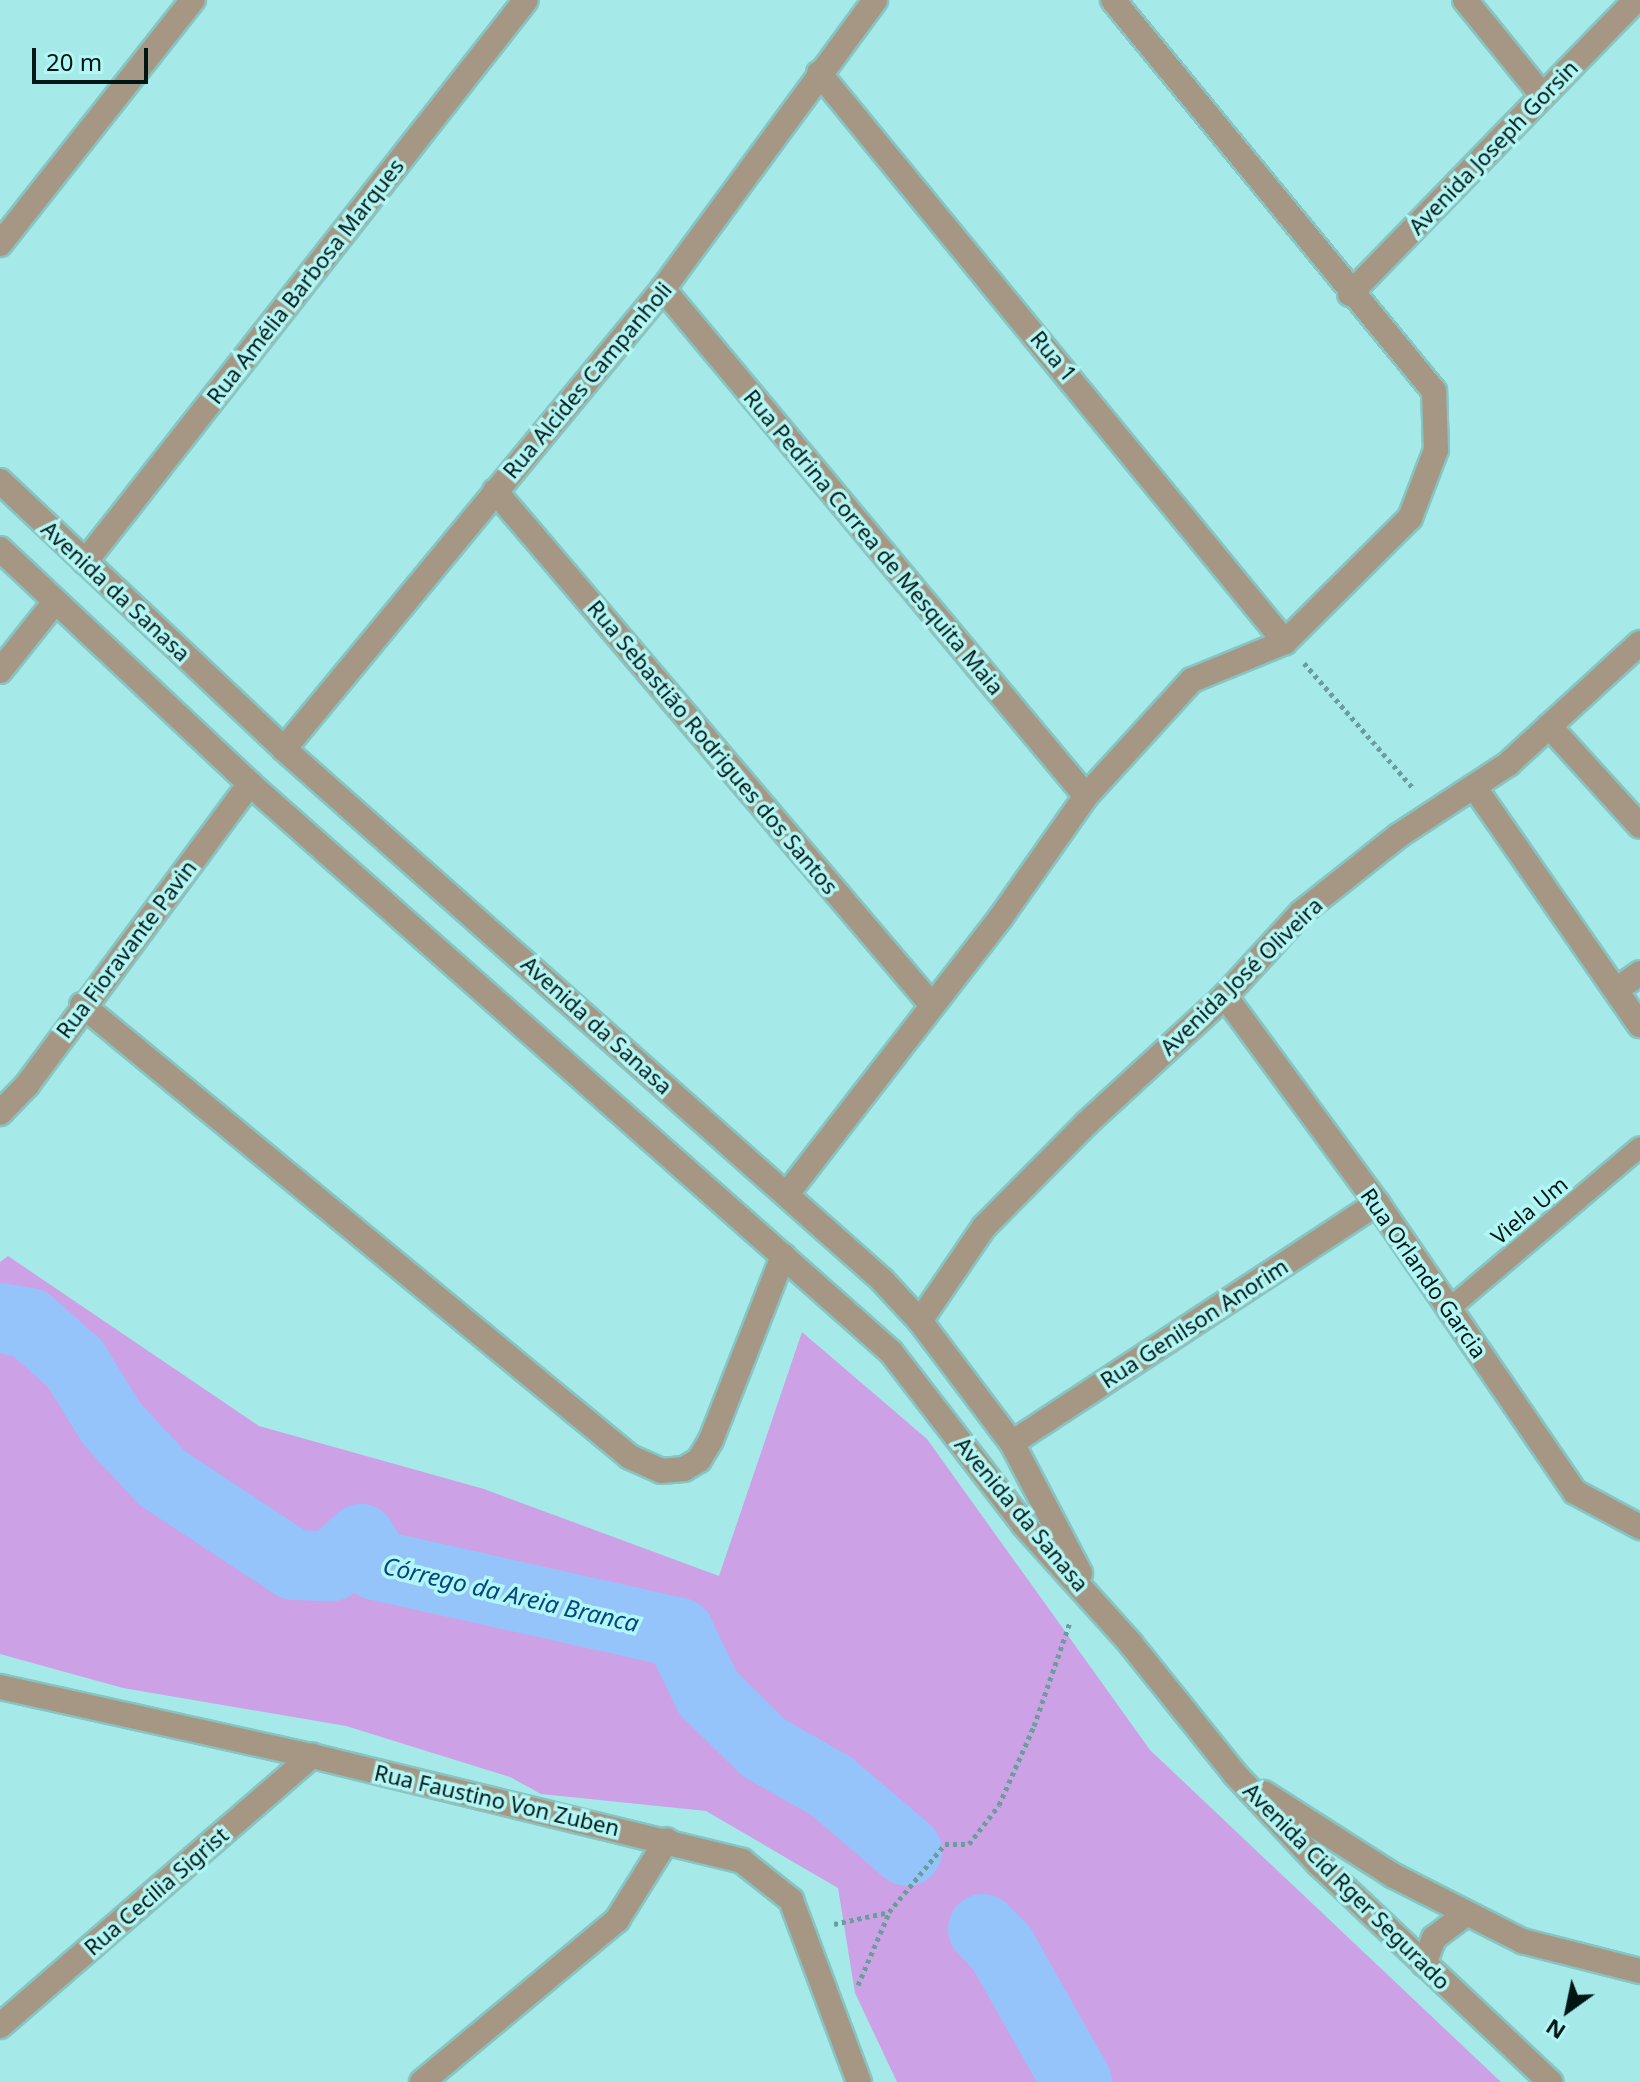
<!DOCTYPE html>
<html>
<head>
<meta charset="utf-8">
<style>
	body { margin:0 }
	#map { position:relative; width:1640px; height:2082px; overflow:hidden; background:#a5eae8; font-family:"Noto Sans",sans-serif }
	div>[style] { position:absolute }
	.green>* { inset:0; background:#cda1e6 }
	.river>* { height:70px; margin:-35px; padding:0 35px; transform-origin:35px; border-radius:35px; background:#95c4fb }
	.path>* { height:5px; margin-top:-2.5px; transform-origin:0; background:repeating-linear-gradient(90deg,#6a9e9c 0 4px,transparent 0 8px) }
	.roads { filter:drop-shadow(2px 0 #87c4c2) drop-shadow(-2px 0 #87c4c2) drop-shadow(0 2px #87c4c2) drop-shadow(0 -2px #87c4c2) }
	.lane>* { height:20px; margin:-10px; padding:0 10px; transform-origin:10px; border-radius:10px; background:#a69785 }
	.street>* { height:24px; margin:-12px; padding:0 12px; transform-origin:12px; border-radius:12px; background:#a69785 }
	span { translate:-50% -50%; white-space:nowrap; text-align:center; line-height:1.15; -webkit-text-stroke:7px #b2f7f5; paint-order:stroke }
	.street-label { font-size:22px; color:#001615 }
	.water-label { font-size:24px; color:#064582; font-style:italic }
	.north { position:absolute; left:1528px; top:1970px; width:80px; height:80px; -webkit-text-stroke:6px #b2f7f5; paint-order:stroke; rotate:213deg; font-size:22px; font-weight:700; line-height:32px; text-align:center; color:#001615 }
	.north::after { content:''; display:block; margin:auto; width:28px; height:36px; background:#001615; clip-path:polygon(50% 0,100% 100%,50% 72%,0 100%) }
	.scale { position:absolute; left:32px; top:48px; width:116px; height:36px; box-sizing:border-box; border:4px solid #001615; border-top:0; padding-left:10px; font-size:24px; line-height:28px; white-space:nowrap; color:#001615; -webkit-text-stroke:6px #b2f7f5; paint-order:stroke }
</style>
</head>
<body>
<div id="map">
	<div class="green">
		<i style="clip-path:polygon(8px 1256px,259px 1426px,484px 1489px,719px 1576px,802px 1332px,927px 1439px,1150px 1750px,1501px 2082px,897px 2082px,855px 1993px,838px 1888px,706px 1811px,541px 1794px,510px 1777px,346px 1726px,123px 1688px,0 1654px,0 1262px)"></i>
	</div>
	<div class="river">
		<i style="left:0;top:1318px;width:29px;rotate:10deg"></i>
		<i style="left:29px;top:1323px;width:62px;rotate:41.7deg"></i>
		<i style="left:75px;top:1364px;width:70px;rotate:58.3deg"></i>
		<i style="left:112px;top:1424px;width:74px;rotate:47.2deg"></i>
		<i style="left:162px;top:1478px;width:158px;rotate:33.4deg"></i>
		<i style="left:294px;top:1565px;width:37px;rotate:2deg"></i>
		<i style="left:331px;top:1566px;width:40px;rotate:-42deg"></i>
		<i style="left:361px;top:1539px;width:30px;rotate:60deg"></i>
		<i style="left:376px;top:1565px;width:311px;rotate:12.6deg"></i>
		<i style="left:679px;top:1633px;width:67px;rotate:64.2deg"></i>
		<i style="left:708px;top:1693px;width:78px;rotate:44.5deg"></i>
		<i style="left:764px;top:1748px;width:77px;rotate:29.6deg"></i>
		<i style="left:831px;top:1786px;width:100px;rotate:40.5deg"></i>
		<i style="left:983px;top:1929px;width:28px;rotate:46deg"></i>
		<i style="left:1002px;top:1949px;width:153px;rotate:60.6deg"></i>
	</div>
	<div class="path">
		<i style="left:1304px;top:663px;width:166px;rotate:48.9deg"></i>
		<i style="left:834px;top:1924px;width:56px;rotate:-12.3deg"></i>
		<i style="left:889px;top:1912px;width:88px;rotate:-50.5deg"></i>
		<i style="left:945px;top:1844px;width:24px"></i>
		<i style="left:969px;top:1844px;width:49px;rotate:-52.4deg"></i>
		<i style="left:999px;top:1805px;width:86px;rotate:-66.1deg"></i>
		<i style="left:1034px;top:1726px;width:110px;rotate:-70.9deg"></i>
		<i style="left:858px;top:1985px;width:78px;rotate:-66.7deg"></i>
	</div>
	<div class="roads">
		<div class="lane">
			<i style="left:1449px;top:1309px;width:250px;rotate:-40.3deg"></i>
		</div>
		<div class="street">
			<i style="left:1465px;top:0;width:122px;rotate:51deg"></i>
			<i style="left:819px;top:73px;width:735px;rotate:50.68deg"></i>
			<i style="left:0;top:244px;width:311px;rotate:-51.7deg"></i>
			<i style="left:663px;top:289px;width:660px;rotate:50.16deg"></i>
			<i style="left:1350px;top:294px;width:410px;rotate:-45.8deg"></i>
			<i style="left:0;top:481px;width:390px;rotate:43.3deg"></i>
			<i style="left:284px;top:749px;width:800px;rotate:41.6deg"></i>
			<i style="left:882px;top:1280px;width:56px;rotate:47.2deg"></i>
			<i style="left:920px;top:1321px;width:153px;rotate:53deg"></i>
			<i style="left:1012px;top:1443px;width:147px;rotate:62.4deg"></i>
			<i style="left:495px;top:491px;width:673px;rotate:49.64deg"></i>
			<i style="left:0;top:549px;width:343px;rotate:43.2deg"></i>
			<i style="left:250px;top:784px;width:856px;rotate:41.54deg"></i>
			<i style="left:891px;top:1352px;width:218px;rotate:52.4deg"></i>
			<i style="left:1024px;top:1525px;width:160px;rotate:48deg"></i>
			<i style="left:1131px;top:1644px;width:166px;rotate:51.3deg"></i>
			<i style="left:1235px;top:1774px;width:123px;rotate:47deg"></i>
			<i style="left:1319px;top:1864px;width:318px;rotate:43.3deg"></i>
			<i style="left:85px;top:562px;width:714px;rotate:-51.88deg"></i>
			<i style="left:0;top:671px;width:87px;rotate:-51.5deg"></i>
			<i style="left:1549px;top:726px;width:135px;rotate:47.7deg"></i>
			<i style="left:284px;top:749px;width:596px;rotate:-50.51deg"></i>
			<i style="left:663px;top:289px;width:358px;rotate:-53.7deg"></i>
			<i style="left:1475px;top:788px;width:289px;rotate:55.2deg"></i>
			<i style="left:1616px;top:990px;width:29px;rotate:-35deg"></i>
			<i style="left:1225px;top:996px;width:257px;rotate:53.7deg"></i>
			<i style="left:1377px;top:1203px;width:350px;rotate:55.6deg"></i>
			<i style="left:1575px;top:1492px;width:74px;rotate:28.3deg"></i>
			<i style="left:82px;top:1005px;width:710px;rotate:39.52deg"></i>
			<i style="left:630px;top:1457px;width:34px;rotate:24deg"></i>
			<i style="left:661px;top:1471px;width:23px;rotate:-5deg"></i>
			<i style="left:684px;top:1469px;width:17px;rotate:-31deg"></i>
			<i style="left:699px;top:1460px;width:23px;rotate:-59deg"></i>
			<i style="left:711px;top:1440px;width:198px;rotate:-68.6deg"></i>
			<i style="left:0;top:1113px;width:39px;rotate:-46deg"></i>
			<i style="left:27px;top:1085px;width:375px;rotate:-53.5deg"></i>
			<i style="left:787px;top:1194px;width:350px;rotate:-52.3deg"></i>
			<i style="left:1001px;top:917px;width:148px;rotate:-54.9deg"></i>
			<i style="left:1086px;top:796px;width:157px;rotate:-47.6deg"></i>
			<i style="left:1192px;top:680px;width:100px;rotate:-22.2deg"></i>
			<i style="left:1285px;top:642px;width:176px;rotate:-44.8deg"></i>
			<i style="left:1410px;top:518px;width:73px;rotate:-69.1deg"></i>
			<i style="left:1436px;top:450px;width:59px;rotate:-91.9deg"></i>
			<i style="left:1434px;top:391px;width:506px;rotate:-129.39deg"></i>
			<i style="left:920px;top:1321px;width:114px;rotate:-55.8deg"></i>
			<i style="left:984px;top:1227px;width:146px;rotate:-45.3deg"></i>
			<i style="left:1087px;top:1123px;width:188px;rotate:-42.6deg"></i>
			<i style="left:1225px;top:996px;width:113px;rotate:-47.5deg"></i>
			<i style="left:1301px;top:913px;width:124px;rotate:-38.4deg"></i>
			<i style="left:1398px;top:836px;width:131px;rotate:-33.2deg"></i>
			<i style="left:1508px;top:764px;width:179px;rotate:-42.5deg"></i>
			<i style="left:1012px;top:1443px;width:437px;rotate:-33.3deg"></i>
			<i style="left:0;top:1687px;width:320px;rotate:12.5deg"></i>
			<i style="left:312px;top:1756px;width:443px;rotate:13.7deg"></i>
			<i style="left:742px;top:1861px;width:63px;rotate:38.5deg"></i>
			<i style="left:791px;top:1900px;width:194px;rotate:69.5deg"></i>
			<i style="left:1264px;top:1793px;width:154px;rotate:32.6deg"></i>
			<i style="left:1394px;top:1876px;width:144px;rotate:26.9deg"></i>
			<i style="left:1522px;top:1941px;width:122px;rotate:14.3deg"></i>
			<i style="left:1424px;top:1964px;width:28px;rotate:-69deg"></i>
			<i style="left:1434px;top:1938px;width:40px;rotate:-37deg"></i>
			<i style="left:0;top:2026px;width:413px;rotate:-40.9deg"></i>
			<i style="left:422px;top:2082px;width:254px;rotate:-39.7deg"></i>
			<i style="left:617px;top:1920px;width:94px;rotate:-58deg"></i>
		</div>
	</div>
	<div class="street-label">
		<span style="left:1493px;top:147px;rotate:-46deg">Avenida Joseph Gorsin</span>
		<span style="left:305px;top:281px;rotate:-52deg">Rua Amélia Barbosa Marques</span>
		<span style="left:1054px;top:356px;rotate:50deg">Rua 1</span>
		<span style="left:587px;top:380px;rotate:-50deg">Rua Alcides Campanholi</span>
		<span style="left:874px;top:542px;rotate:50deg">Rua Pedrina Correa de Mesquita Maia</span>
		<span style="left:116px;top:591px;rotate:43deg">Avenida da Sanasa</span>
		<span style="left:713px;top:747px;rotate:50deg">Rua Sebastião Rodrigues dos Santos</span>
		<span style="left:126px;top:949px;rotate:-53deg">Rua Fioravante Pavin</span>
		<span style="left:1241px;top:976px;rotate:-44deg">Avenida José Oliveira</span>
		<span style="left:597px;top:1025px;rotate:42deg">Avenida da Sanasa</span>
		<span style="left:1529px;top:1210px;rotate:-40deg">Viela Um</span>
		<span style="left:1424px;top:1273px;rotate:55deg">Rua Orlando Garcia</span>
		<span style="left:1194px;top:1323px;rotate:-33deg">Rua Genilson Anorim</span>
		<span style="left:1022px;top:1514px;rotate:50deg">Avenida da Sanasa</span>
		<span style="left:497px;top:1800px;rotate:13deg">Rua Faustino Von Zuben</span>
		<span style="left:1347px;top:1886px;rotate:45deg">Avenida Cid Rger Segurado</span>
		<span style="left:156px;top:1891px;rotate:-41deg">Rua Cecilia Sigrist</span>
	</div>
	<div class="water-label">
		<span style="left:511px;top:1594px;rotate:13deg">Córrego da Areia Branca</span>
	</div>
	<div class="north">N</div>
	<div class="scale">20 m</div>
</div>
</body>
</html>
